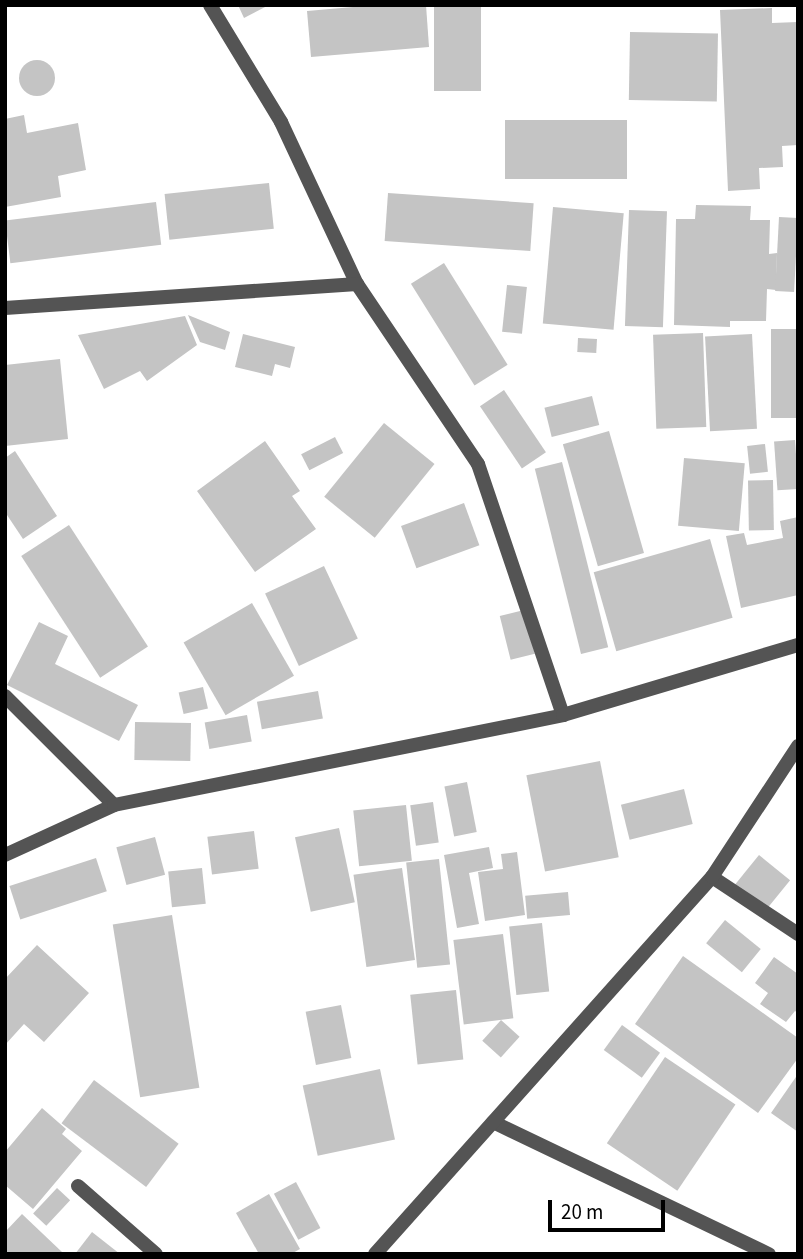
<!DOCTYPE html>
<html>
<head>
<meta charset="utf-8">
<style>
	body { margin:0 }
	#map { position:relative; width:803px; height:1259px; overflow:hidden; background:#fff; font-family:"Source Sans 3",sans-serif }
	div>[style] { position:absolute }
	.building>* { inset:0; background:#c4c4c4; transform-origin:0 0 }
	.round { border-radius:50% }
	.lane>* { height:14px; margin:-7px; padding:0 7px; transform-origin:7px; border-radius:7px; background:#545454 }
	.street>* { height:14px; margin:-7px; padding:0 7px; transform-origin:7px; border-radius:7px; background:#545454 }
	span { translate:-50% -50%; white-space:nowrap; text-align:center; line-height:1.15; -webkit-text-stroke:5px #fff; paint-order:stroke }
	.frame { position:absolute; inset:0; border:7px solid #000; pointer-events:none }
	.scale { position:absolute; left:548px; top:1200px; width:117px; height:32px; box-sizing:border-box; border:4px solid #000; border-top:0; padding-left:9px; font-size:21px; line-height:24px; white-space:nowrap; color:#000; -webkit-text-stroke:5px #fff; paint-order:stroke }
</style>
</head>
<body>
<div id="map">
	<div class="building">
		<i style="clip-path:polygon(238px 5px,269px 5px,244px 18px)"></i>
		<i style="clip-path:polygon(376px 5px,426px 5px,429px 47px,311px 57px,307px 11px)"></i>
		<i style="left:434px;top:5px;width:47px;height:86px"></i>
		<i style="clip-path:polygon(772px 8px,772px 23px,798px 22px,798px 145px,782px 146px,783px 167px,759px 168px,760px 189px,728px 191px,720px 10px)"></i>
		<i style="left:630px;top:32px;width:88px;height:68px;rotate:1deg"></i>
		<i class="round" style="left:19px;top:60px;width:36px;height:36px"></i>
		<i style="clip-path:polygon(24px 115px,27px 133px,78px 123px,86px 170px,58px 176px,61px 197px,5px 207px,5px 119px)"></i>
		<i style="left:505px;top:120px;width:122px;height:59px"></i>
		<i style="left:269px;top:183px;width:46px;height:105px;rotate:84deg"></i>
		<i style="left:388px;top:193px;width:146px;height:48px;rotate:4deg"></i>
		<i style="left:156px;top:202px;width:43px;height:152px;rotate:83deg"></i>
		<i style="clip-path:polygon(696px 205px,751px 206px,750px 220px,770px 220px,769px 254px,777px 253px,776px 290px,767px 289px,766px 321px,730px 321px,730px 327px,674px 325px,676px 219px,695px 219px)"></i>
		<i style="left:553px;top:207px;width:71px;height:117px;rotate:5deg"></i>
		<i style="left:629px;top:210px;width:38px;height:116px;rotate:2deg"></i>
		<i style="left:779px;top:217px;width:19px;height:74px;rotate:3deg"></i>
		<i style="left:444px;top:263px;width:120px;height:39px;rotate:58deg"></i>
		<i style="left:507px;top:285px;width:20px;height:47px;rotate:6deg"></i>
		<i style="clip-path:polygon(188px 315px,230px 332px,225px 350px,200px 342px)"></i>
		<i style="clip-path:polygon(185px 316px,197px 345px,147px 381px,140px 371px,104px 389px,78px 335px)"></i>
		<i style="left:771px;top:329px;width:27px;height:89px"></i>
		<i style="left:703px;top:333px;width:94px;height:50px;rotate:88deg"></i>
		<i style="clip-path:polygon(243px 334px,295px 347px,290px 368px,275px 364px,272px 376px,235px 367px)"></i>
		<i style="left:752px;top:334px;width:95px;height:47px;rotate:87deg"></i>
		<i style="left:578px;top:338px;width:19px;height:14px;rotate:3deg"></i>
		<i style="clip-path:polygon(60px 359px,68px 439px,5px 446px,5px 365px)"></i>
		<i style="left:504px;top:390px;width:75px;height:29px;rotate:56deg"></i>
		<i style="left:592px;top:396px;width:30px;height:49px;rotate:76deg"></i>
		<i style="left:384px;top:423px;width:65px;height:95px;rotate:39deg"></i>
		<i style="left:609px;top:431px;width:127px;height:48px;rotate:74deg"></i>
		<i style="left:335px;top:437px;width:18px;height:38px;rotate:63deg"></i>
		<i style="left:795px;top:440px;width:49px;height:21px;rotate:86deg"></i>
		<i style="clip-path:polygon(265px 441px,300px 491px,292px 496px,316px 529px,255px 572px,197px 491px)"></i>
		<i style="left:765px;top:444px;width:28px;height:18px;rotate:84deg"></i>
		<i style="clip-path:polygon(15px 451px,57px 516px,23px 539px,5px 512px,5px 458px)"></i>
		<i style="left:684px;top:458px;width:61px;height:68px;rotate:5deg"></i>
		<i style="left:562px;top:462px;width:191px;height:28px;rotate:76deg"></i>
		<i style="left:773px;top:480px;width:50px;height:25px;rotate:89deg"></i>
		<i style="left:464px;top:503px;width:45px;height:67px;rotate:70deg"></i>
		<i style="clip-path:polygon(798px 517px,798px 595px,741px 608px,726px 536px,744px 533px,747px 545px,783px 538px,780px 521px)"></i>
		<i style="left:69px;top:525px;width:145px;height:57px;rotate:57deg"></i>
		<i style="left:710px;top:539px;width:82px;height:121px;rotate:74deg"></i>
		<i style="left:324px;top:566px;width:80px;height:65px;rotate:65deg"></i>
		<i style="left:252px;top:603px;width:84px;height:79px;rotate:60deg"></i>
		<i style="left:524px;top:610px;width:45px;height:25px;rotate:76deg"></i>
		<i style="clip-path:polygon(39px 622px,68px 636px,55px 664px,138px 705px,119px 741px,7px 685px)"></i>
		<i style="left:203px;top:687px;width:22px;height:25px;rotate:77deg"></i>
		<i style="left:318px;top:691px;width:28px;height:62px;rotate:80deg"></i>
		<i style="left:247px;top:715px;width:27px;height:43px;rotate:80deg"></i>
		<i style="left:135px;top:722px;width:56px;height:38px;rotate:1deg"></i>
		<i style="left:600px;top:761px;width:98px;height:75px;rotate:79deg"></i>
		<i style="left:467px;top:782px;width:51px;height:23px;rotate:79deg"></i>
		<i style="left:684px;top:789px;width:36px;height:65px;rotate:76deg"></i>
		<i style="left:433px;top:802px;width:41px;height:23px;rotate:82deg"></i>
		<i style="left:406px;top:805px;width:56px;height:53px;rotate:84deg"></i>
		<i style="left:339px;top:828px;width:76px;height:45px;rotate:78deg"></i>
		<i style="left:254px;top:831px;width:38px;height:47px;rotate:83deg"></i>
		<i style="left:155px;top:837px;width:39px;height:40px;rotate:75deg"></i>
		<i style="clip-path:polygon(489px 847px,493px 868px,469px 873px,479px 924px,457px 928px,444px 855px)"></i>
		<i style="clip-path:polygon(517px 852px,525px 915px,485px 921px,478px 872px,503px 869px,501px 854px)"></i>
		<i style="left:759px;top:855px;width:40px;height:38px;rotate:39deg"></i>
		<i style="left:96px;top:858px;width:35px;height:91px;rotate:72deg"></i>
		<i style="left:439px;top:859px;width:106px;height:33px;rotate:84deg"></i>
		<i style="left:202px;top:868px;width:36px;height:34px;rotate:84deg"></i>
		<i style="left:402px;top:868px;width:93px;height:49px;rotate:82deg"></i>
		<i style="left:568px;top:892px;width:23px;height:43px;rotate:85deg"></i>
		<i style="left:172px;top:915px;width:175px;height:60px;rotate:81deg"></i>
		<i style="left:725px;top:920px;width:46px;height:30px;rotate:39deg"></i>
		<i style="left:542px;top:923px;width:69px;height:33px;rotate:84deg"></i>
		<i style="left:503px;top:934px;width:85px;height:50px;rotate:83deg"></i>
		<i style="clip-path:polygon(37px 945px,89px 993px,44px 1042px,24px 1024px,5px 1045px,5px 979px)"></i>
		<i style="clip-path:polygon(683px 956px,798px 1038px,798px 1058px,758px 1113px,635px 1024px)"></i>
		<i style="clip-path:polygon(774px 957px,798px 974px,798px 1013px,795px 1011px,786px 1022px,760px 1004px,768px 993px,755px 983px)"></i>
		<i style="left:456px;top:990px;width:70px;height:46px;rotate:84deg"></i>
		<i style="left:341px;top:1005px;width:54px;height:36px;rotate:79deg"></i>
		<i style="left:501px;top:1020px;width:25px;height:28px;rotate:42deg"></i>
		<i style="left:622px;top:1025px;width:47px;height:31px;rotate:36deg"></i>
		<i style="left:665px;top:1057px;width:85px;height:104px;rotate:34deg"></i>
		<i style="left:380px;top:1069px;width:72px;height:79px;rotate:78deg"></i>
		<i style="clip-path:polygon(798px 1074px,798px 1132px,771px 1113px)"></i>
		<i style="left:94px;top:1080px;width:106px;height:54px;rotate:37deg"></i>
		<i style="clip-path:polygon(42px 1108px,66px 1129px,62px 1134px,82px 1151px,33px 1209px,5px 1185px,5px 1152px)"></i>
		<i style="left:296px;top:1182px;width:52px;height:25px;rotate:62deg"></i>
		<i style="left:57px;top:1188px;width:18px;height:35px;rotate:43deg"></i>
		<i style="clip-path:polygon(269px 1194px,300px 1249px,291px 1254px,259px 1254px,236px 1213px)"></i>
		<i style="clip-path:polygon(22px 1214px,62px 1252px,60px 1254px,5px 1254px,5px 1232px)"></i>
		<i style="clip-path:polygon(92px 1232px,120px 1254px,75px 1254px)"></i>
	</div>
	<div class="lane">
		<i style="left:712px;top:877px;width:103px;rotate:33.5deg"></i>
		<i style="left:78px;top:1186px;width:103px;rotate:41.1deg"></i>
	</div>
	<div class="street">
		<i style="left:210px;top:5px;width:137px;rotate:58.7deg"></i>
		<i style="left:281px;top:122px;width:179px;rotate:64.9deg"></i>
		<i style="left:357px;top:284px;width:217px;rotate:56.1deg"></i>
		<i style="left:478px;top:464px;width:265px;rotate:71.3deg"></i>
		<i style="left:5px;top:308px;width:353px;rotate:-3.9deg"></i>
		<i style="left:5px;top:696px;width:154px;rotate:45deg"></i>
		<i style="left:5px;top:855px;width:120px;rotate:-24.6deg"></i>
		<i style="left:114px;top:805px;width:458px;rotate:-11.3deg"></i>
		<i style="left:563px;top:715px;width:245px;rotate:-16.6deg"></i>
		<i style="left:493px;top:1122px;width:306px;rotate:25.6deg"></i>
		<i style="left:375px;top:1254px;width:506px;rotate:-48.21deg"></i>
		<i style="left:712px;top:877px;width:157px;rotate:-56.7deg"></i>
	</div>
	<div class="frame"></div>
	<div class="scale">20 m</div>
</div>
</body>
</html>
